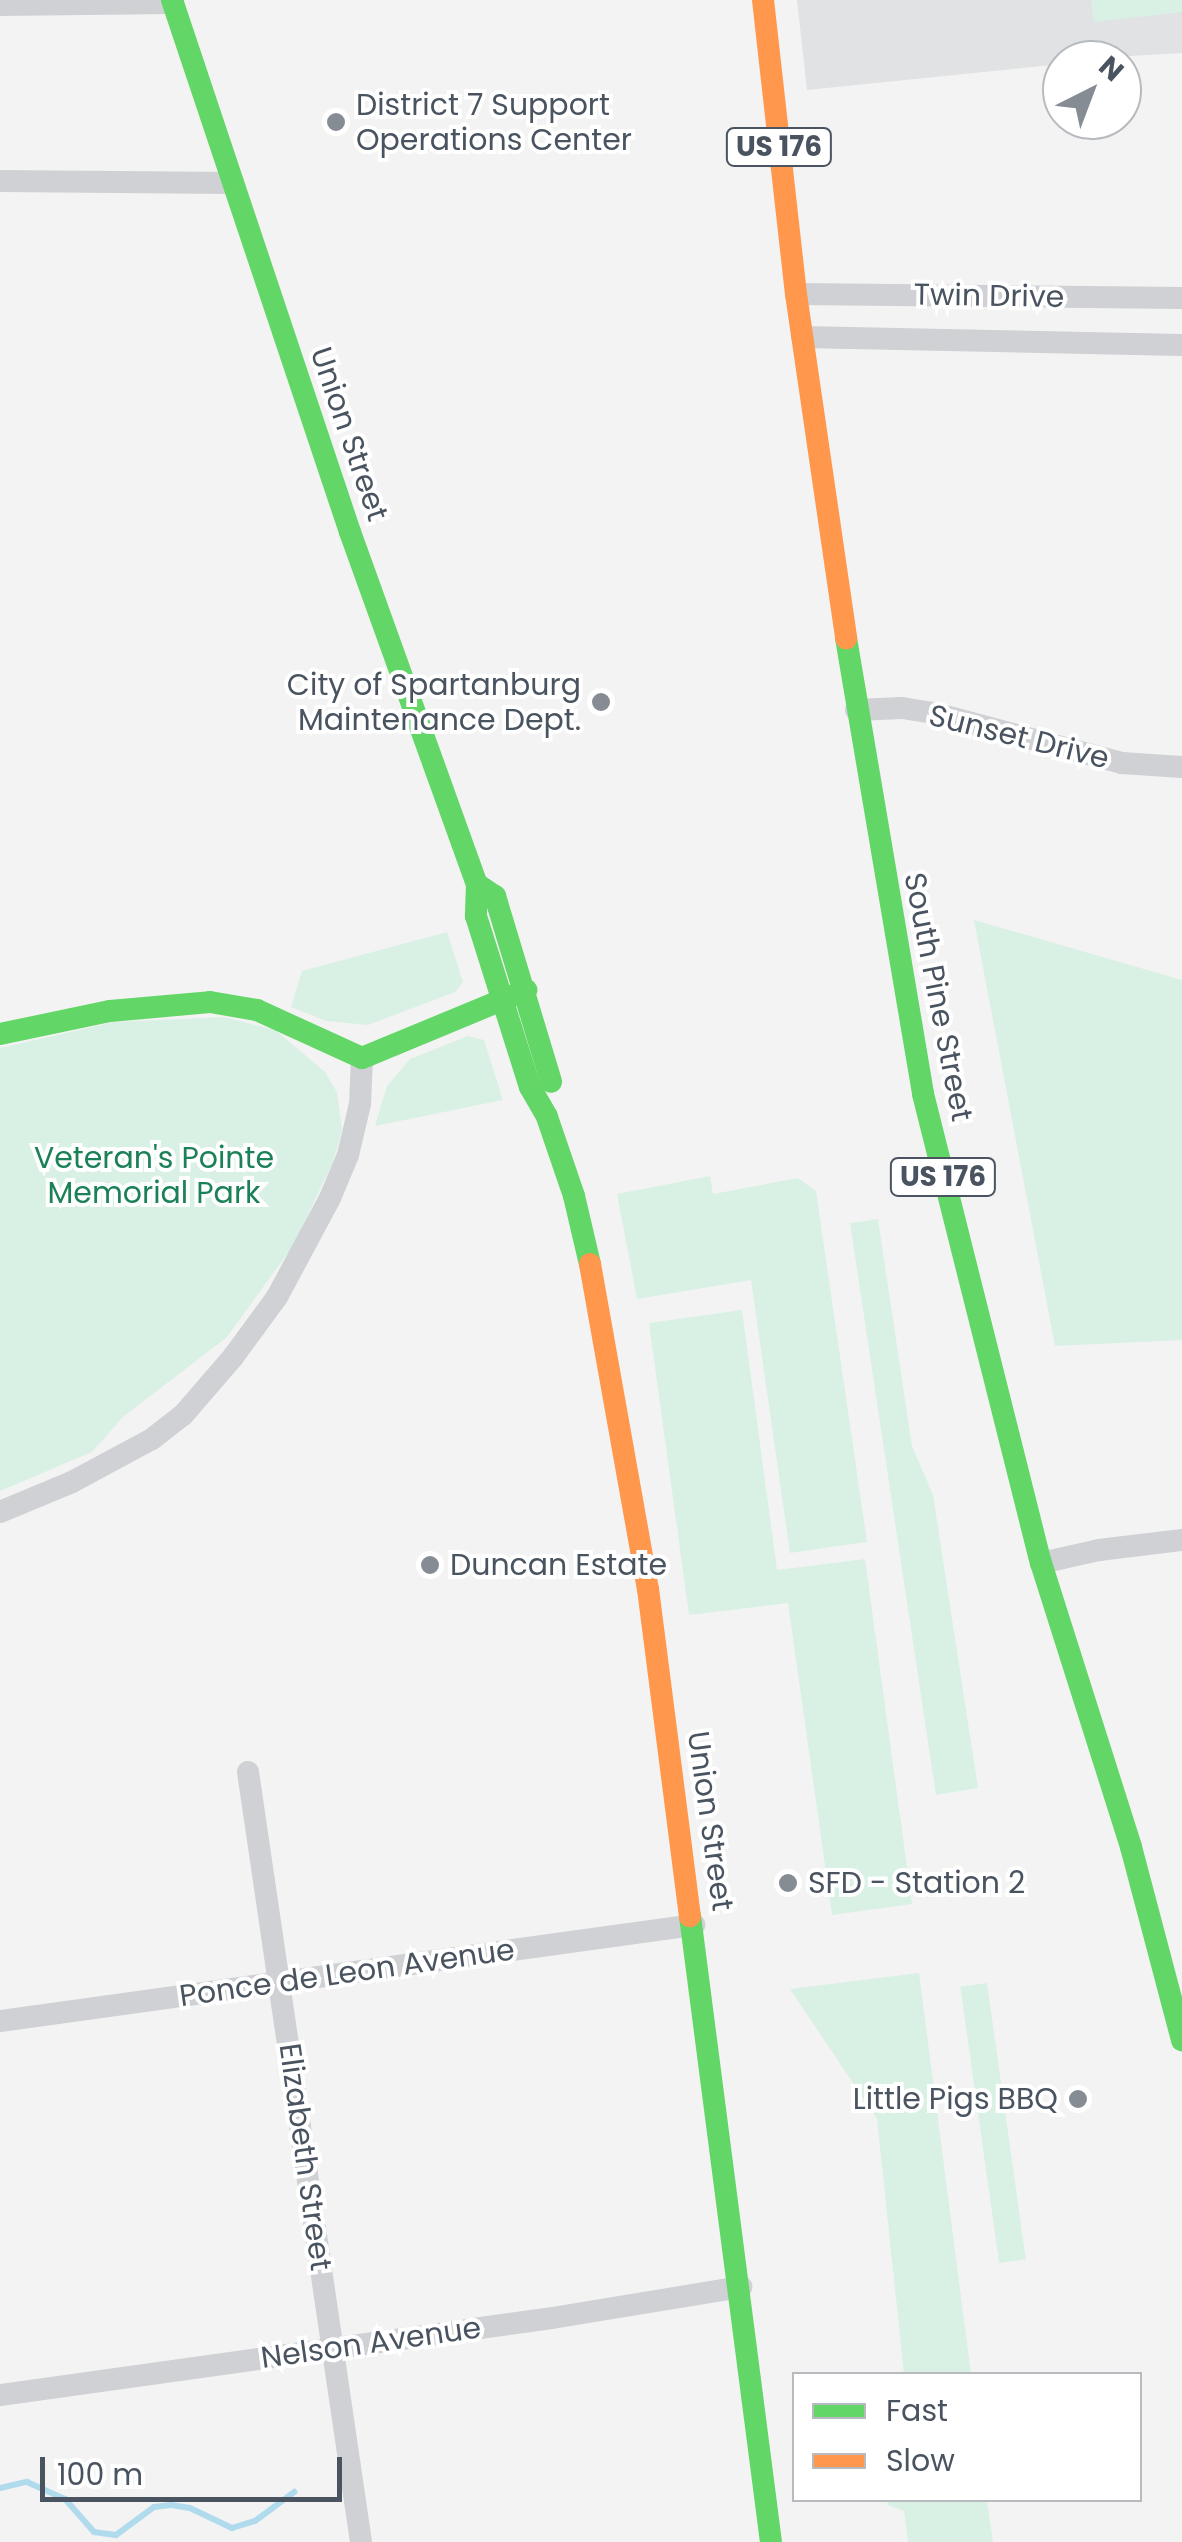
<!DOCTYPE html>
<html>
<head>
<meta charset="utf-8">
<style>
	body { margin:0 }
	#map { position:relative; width:1182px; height:2542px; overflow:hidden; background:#f3f3f3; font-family:Poppins,sans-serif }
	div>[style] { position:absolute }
	.education>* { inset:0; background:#e1e2e3 }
	.green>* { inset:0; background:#d9f1e4; transform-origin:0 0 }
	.stream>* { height:6px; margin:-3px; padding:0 3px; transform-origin:3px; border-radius:3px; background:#afdbed }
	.street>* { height:22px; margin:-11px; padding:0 11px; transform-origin:11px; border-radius:11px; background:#cfd1d4 }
	.fast>* { height:22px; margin:-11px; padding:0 11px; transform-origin:11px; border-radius:11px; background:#63d668 }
	.slow>* { height:22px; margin:-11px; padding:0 11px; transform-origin:11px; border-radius:11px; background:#ff974d }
	.dots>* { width:28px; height:28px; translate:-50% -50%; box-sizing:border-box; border:5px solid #fff; border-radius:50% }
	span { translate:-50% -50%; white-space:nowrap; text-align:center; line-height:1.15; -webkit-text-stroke:8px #fff; paint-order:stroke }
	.shield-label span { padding:2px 8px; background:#fff; border:2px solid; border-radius:8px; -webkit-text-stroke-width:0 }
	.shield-label { font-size:28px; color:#4a5460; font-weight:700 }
	.poi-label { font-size:30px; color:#4a5460 }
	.left { translate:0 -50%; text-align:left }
	.right { translate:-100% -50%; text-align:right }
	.street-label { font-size:30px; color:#4a5460 }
	.park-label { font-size:30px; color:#1b8156 }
	.legend { position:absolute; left:792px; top:2372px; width:350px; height:130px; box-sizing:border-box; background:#fff; border:2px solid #b7bbbf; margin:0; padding:12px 18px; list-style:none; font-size:30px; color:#4a5460 }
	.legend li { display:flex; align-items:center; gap:20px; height:50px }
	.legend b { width:50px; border:2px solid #b7bbbf }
	.north { position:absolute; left:1042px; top:40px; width:100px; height:100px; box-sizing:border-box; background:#fff; border:2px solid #b7bbbf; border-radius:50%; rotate:42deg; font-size:28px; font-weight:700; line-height:40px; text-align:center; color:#4a5460 }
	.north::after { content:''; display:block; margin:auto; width:35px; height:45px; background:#858c93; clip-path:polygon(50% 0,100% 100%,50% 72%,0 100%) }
	.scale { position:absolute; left:40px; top:2457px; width:302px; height:45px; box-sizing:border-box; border:5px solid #4a5460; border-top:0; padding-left:12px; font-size:30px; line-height:35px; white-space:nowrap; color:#4a5460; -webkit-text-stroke:8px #fff; paint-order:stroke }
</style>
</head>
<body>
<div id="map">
	<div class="education">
		<i style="clip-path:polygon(797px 0,1182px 0,1182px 53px,1062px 60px,1062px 64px,807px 90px)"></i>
	</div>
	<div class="green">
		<i style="clip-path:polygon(1091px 0,1182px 0,1182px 12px,1094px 22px)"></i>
		<i style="clip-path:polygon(974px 920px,1182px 980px,1182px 1340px,1055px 1346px)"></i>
		<i style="clip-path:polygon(447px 932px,463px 982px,455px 992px,368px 1025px,326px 1021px,291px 1007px,302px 971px)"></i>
		<i style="clip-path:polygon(224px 1017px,275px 1030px,325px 1072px,337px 1092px,342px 1130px,333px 1162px,293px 1246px,227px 1337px,123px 1417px,92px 1452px,0 1491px,0 1048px,114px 1022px)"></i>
		<i style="clip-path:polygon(468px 1036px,484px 1040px,503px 1100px,375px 1126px,387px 1086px,410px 1059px)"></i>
		<i style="clip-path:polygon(710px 1176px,713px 1194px,798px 1178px,816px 1191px,867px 1542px,790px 1553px,751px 1280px,637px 1299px,617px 1194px)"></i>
		<i style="clip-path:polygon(878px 1219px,912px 1446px,933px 1495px,978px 1788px,936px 1795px,850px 1223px)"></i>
		<i style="clip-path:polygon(742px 1310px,777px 1570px,865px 1559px,912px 1904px,832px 1915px,788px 1603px,689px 1615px,649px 1323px)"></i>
		<i style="clip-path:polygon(919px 1973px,971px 2374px,904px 2374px,877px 2119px,790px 1989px)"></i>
		<i style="left:987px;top:1983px;width:279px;height:27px;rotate:82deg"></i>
		<i style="clip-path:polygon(887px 2500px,987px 2500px,993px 2542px,908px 2542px,904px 2511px,888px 2505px)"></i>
	</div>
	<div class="stream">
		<i style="left:0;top:2488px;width:28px;rotate:-13deg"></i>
		<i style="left:27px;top:2482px;width:42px;rotate:24.1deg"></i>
		<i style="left:65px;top:2499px;width:44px;rotate:48.7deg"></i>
		<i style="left:94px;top:2532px;width:22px;rotate:8deg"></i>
		<i style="left:116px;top:2535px;width:47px;rotate:-36.4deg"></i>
		<i style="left:154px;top:2507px;width:17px;rotate:-7deg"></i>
		<i style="left:171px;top:2505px;width:19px;rotate:9deg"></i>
		<i style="left:190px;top:2508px;width:47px;rotate:25.5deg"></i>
		<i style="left:232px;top:2528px;width:24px;rotate:-17deg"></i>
		<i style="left:255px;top:2521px;width:49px;rotate:-36.6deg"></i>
	</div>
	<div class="street">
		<i style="left:0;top:5px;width:173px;rotate:-0.7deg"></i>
		<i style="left:0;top:181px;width:233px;rotate:0.5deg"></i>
		<i style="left:796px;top:294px;width:386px;rotate:0.6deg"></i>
		<i style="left:802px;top:337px;width:380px;rotate:1.2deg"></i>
		<i style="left:856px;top:710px;width:46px;rotate:-2.5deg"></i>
		<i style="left:902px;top:708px;width:32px;rotate:9deg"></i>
		<i style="left:934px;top:713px;width:195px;rotate:14.9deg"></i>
		<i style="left:1122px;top:763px;width:60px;rotate:3.8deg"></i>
		<i style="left:0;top:1512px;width:78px;rotate:-22.6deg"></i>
		<i style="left:72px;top:1482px;width:91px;rotate:-28.3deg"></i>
		<i style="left:152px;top:1439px;width:39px;rotate:-38deg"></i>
		<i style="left:183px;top:1415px;width:77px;rotate:-49.2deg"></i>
		<i style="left:233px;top:1357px;width:74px;rotate:-53.7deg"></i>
		<i style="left:277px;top:1297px;width:112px;rotate:-61.8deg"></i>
		<i style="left:330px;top:1198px;width:47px;rotate:-67.3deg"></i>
		<i style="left:348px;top:1155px;width:52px;rotate:-76.8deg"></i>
		<i style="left:360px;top:1104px;width:46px;rotate:-87.5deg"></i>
		<i style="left:1041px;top:1563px;width:59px;rotate:-12.6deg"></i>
		<i style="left:1099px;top:1550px;width:84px;rotate:-6.9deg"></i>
		<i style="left:248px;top:1772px;width:778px;rotate:81.65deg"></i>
		<i style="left:0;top:2021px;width:701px;rotate:-7.88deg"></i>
		<i style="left:0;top:2395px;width:557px;rotate:-7.94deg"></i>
		<i style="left:552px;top:2318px;width:192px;rotate:-9.3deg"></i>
	</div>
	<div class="fast">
		<i style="left:172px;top:0;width:561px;rotate:71.5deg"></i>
		<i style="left:350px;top:532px;width:374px;rotate:70.2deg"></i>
		<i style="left:477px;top:884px;width:32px;rotate:92deg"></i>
		<i style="left:476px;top:916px;width:179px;rotate:72.5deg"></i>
		<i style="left:530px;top:1087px;width:34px;rotate:60deg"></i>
		<i style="left:547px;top:1117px;width:83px;rotate:71.1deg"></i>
		<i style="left:574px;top:1196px;width:70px;rotate:76.8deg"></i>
		<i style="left:846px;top:638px;width:462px;rotate:80.4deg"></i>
		<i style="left:923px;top:1094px;width:484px;rotate:75.9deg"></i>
		<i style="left:1041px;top:1563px;width:298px;rotate:72.4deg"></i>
		<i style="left:1131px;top:1847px;width:200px;rotate:75.2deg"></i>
		<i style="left:477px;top:884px;width:22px;rotate:34deg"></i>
		<i style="left:495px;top:896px;width:194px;rotate:73.2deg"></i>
		<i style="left:0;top:1034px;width:112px;rotate:-11.8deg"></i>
		<i style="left:110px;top:1011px;width:100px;rotate:-5.1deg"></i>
		<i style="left:210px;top:1002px;width:48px;rotate:9.7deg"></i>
		<i style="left:257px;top:1010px;width:115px;rotate:24.6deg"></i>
		<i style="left:362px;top:1058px;width:178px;rotate:-22.5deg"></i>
		<i style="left:690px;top:1916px;width:631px;rotate:82.63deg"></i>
	</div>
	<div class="slow">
		<i style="left:763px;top:0;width:296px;rotate:83.6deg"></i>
		<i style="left:796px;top:294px;width:348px;rotate:81.7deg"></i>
		<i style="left:590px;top:1264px;width:330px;rotate:79.9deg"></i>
		<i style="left:648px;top:1589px;width:330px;rotate:82.7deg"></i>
	</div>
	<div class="dots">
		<i style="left:336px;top:122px;background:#858c93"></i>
		<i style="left:601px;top:702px;background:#858c93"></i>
		<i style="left:430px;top:1565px;background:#858c93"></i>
		<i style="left:788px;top:1883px;background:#858c93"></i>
		<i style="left:1078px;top:2099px;background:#858c93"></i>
	</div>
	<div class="shield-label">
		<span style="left:779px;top:147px">US 176</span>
		<span style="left:943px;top:1177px">US 176</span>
	</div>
	<div class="poi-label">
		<span class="left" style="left:356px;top:122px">District 7 Support<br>Operations Center</span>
		<span class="right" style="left:581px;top:702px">City of Spartanburg<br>Maintenance Dept.</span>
		<span class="left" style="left:450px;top:1565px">Duncan Estate</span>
		<span class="left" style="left:808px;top:1883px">SFD - Station 2</span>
		<span class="right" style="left:1058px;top:2099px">Little Pigs BBQ</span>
	</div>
	<div class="street-label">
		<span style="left:989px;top:296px;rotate:1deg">Twin Drive</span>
		<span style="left:349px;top:434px;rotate:71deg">Union Street</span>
		<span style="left:1019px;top:737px;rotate:14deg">Sunset Drive</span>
		<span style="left:938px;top:997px;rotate:79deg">South Pine Street</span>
		<span style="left:710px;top:1821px;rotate:82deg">Union Street</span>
		<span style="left:347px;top:1973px;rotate:-8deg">Ponce de Leon Avenue</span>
		<span style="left:305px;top:2157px;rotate:82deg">Elizabeth Street</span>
		<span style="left:371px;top:2343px;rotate:-8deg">Nelson Avenue</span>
	</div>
	<div class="park-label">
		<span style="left:154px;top:1175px">Veteran's Pointe<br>Memorial Park</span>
	</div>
	<ul class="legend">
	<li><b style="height:12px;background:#63d668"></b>Fast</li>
	<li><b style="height:12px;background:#ff974d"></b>Slow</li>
	</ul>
	<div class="north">N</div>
	<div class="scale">100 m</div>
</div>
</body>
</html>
